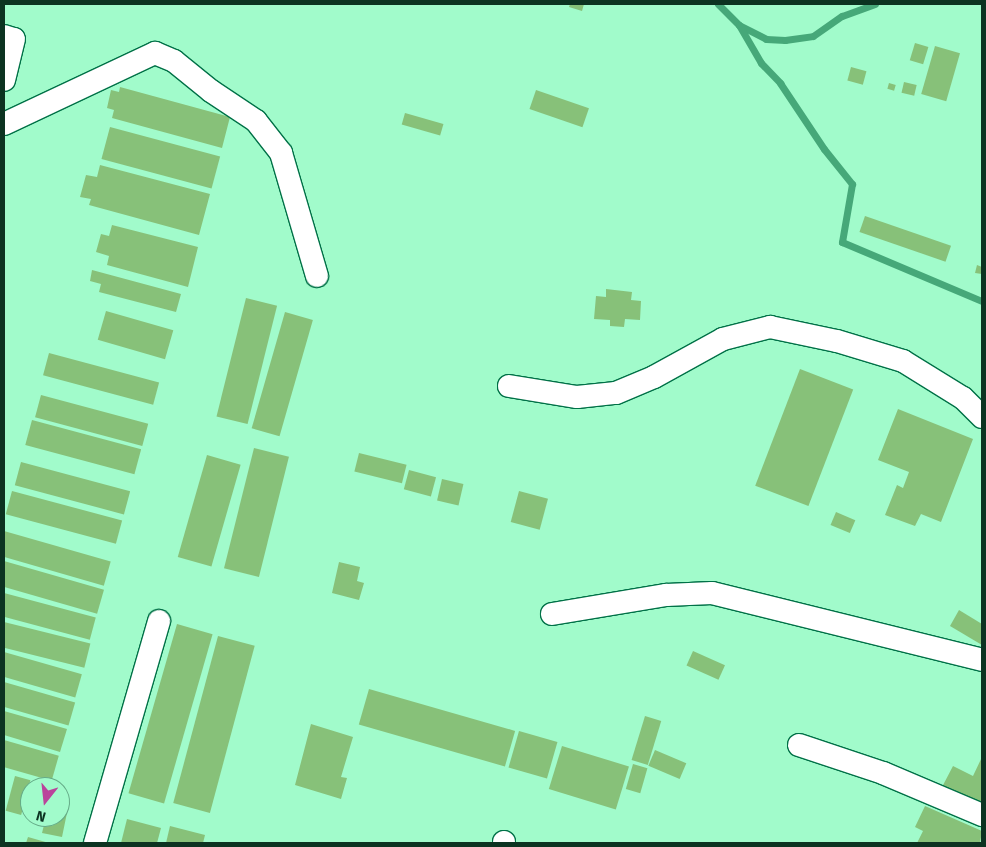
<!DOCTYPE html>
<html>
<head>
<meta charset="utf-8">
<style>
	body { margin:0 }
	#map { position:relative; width:986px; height:847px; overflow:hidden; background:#a1fbcb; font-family:"Fira Sans",sans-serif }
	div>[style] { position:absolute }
	.stream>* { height:7px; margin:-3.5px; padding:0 3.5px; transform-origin:3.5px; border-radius:3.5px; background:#46a879 }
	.building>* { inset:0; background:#87c179; transform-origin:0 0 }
	.roads { filter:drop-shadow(1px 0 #007147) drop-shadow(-1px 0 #007147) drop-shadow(0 1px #007147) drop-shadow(0 -1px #007147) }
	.minor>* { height:22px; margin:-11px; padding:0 11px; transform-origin:11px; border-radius:11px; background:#fff }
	span { translate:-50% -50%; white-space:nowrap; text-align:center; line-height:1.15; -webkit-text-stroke:4.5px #a1fbcb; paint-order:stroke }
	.frame { position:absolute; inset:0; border:5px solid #0c3321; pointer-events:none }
	.north { position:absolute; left:20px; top:777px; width:50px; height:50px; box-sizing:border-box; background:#a1fbcb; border:1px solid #65ab87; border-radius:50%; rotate:196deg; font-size:14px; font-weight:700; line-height:20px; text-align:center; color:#0c3321 }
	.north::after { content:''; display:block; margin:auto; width:18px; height:22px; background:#ba449b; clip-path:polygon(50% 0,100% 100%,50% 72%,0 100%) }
</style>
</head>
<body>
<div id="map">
	<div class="stream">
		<i style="left:718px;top:4px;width:30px;rotate:45deg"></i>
		<i style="left:739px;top:25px;width:30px;rotate:27deg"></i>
		<i style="left:766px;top:39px;width:19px;rotate:3deg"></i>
		<i style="left:785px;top:40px;width:28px;rotate:-8deg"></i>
		<i style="left:813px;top:36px;width:35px;rotate:-35deg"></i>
		<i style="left:842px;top:16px;width:35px;rotate:-20deg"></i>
		<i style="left:739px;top:25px;width:44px;rotate:59.9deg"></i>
		<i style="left:761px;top:63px;width:28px;rotate:46deg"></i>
		<i style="left:780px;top:83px;width:79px;rotate:56.3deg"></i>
		<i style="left:824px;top:149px;width:45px;rotate:51.3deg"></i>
		<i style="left:852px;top:184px;width:59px;rotate:99.8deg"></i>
		<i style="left:842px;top:242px;width:152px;rotate:22.9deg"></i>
	</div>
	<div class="building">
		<i style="clip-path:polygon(570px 4px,584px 4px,582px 11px,569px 7px)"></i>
		<i style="left:915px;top:43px;width:14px;height:18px;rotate:17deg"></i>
		<i style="left:935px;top:46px;width:26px;height:50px;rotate:16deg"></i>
		<i style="left:851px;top:67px;width:16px;height:14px;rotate:15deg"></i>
		<i style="left:904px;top:82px;width:13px;height:11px;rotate:13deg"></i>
		<i style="left:889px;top:83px;width:7px;height:6px;rotate:16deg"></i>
		<i style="clip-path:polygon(120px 87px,230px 117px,222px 148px,112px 118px,114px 110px,107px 108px,111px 90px,119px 92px)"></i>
		<i style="left:536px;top:90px;width:56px;height:20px;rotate:19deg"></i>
		<i style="left:405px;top:113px;width:40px;height:12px;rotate:16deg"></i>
		<i style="left:110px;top:127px;width:114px;height:33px;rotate:15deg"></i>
		<i style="clip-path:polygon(100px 165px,210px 194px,199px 235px,89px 205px,91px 199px,80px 197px,86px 175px,97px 177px)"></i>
		<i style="left:865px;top:216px;width:91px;height:17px;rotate:19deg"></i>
		<i style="clip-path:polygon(112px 225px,198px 247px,188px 287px,107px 265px,109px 256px,96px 252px,101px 234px,109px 236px)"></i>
		<i style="clip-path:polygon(977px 265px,982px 267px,982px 274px,975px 273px)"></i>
		<i style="clip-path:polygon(92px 270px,181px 294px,176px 312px,99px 292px,101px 284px,90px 281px)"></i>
		<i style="clip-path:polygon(606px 289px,632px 292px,631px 300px,641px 301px,640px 320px,625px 319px,624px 327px,610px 326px,610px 320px,594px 319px,596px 296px,606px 297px)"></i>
		<i style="left:246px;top:298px;width:32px;height:122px;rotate:14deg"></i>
		<i style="left:106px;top:311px;width:70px;height:30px;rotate:16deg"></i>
		<i style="left:285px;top:312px;width:29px;height:121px;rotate:16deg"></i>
		<i style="left:49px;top:353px;width:114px;height:23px;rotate:15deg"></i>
		<i style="left:800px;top:369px;width:57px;height:125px;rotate:21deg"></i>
		<i style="left:41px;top:395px;width:111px;height:23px;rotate:15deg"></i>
		<i style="clip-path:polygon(898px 409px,973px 439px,941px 522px,921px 514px,915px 526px,885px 515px,897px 485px,903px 488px,909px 472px,878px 460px)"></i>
		<i style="left:32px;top:420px;width:113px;height:26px;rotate:15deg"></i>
		<i style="left:254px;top:448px;width:36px;height:124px;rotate:14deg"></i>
		<i style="left:359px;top:453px;width:49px;height:19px;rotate:14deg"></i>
		<i style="left:207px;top:455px;width:35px;height:106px;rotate:16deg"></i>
		<i style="left:21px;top:462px;width:113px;height:24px;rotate:15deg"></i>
		<i style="left:409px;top:470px;width:28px;height:20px;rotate:15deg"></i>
		<i style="left:442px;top:479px;width:22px;height:22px;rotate:13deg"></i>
		<i style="left:12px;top:491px;width:114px;height:24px;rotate:15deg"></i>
		<i style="left:519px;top:491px;width:30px;height:32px;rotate:15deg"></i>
		<i style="left:836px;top:512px;width:21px;height:14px;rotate:23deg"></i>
		<i style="left:4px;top:531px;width:111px;height:25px;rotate:16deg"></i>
		<i style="left:4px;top:561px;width:104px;height:25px;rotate:16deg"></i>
		<i style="clip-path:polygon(339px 562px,360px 567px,357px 581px,364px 583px,359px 600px,332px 593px)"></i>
		<i style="left:4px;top:593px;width:95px;height:23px;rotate:15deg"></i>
		<i style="clip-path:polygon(959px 610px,982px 624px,982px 645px,950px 626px)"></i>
		<i style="left:4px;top:622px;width:89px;height:25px;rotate:14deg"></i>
		<i style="left:177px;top:624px;width:37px;height:176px;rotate:16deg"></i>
		<i style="left:218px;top:636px;width:38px;height:173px;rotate:15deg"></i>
		<i style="left:693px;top:651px;width:35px;height:16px;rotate:24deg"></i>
		<i style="left:4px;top:652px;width:81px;height:24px;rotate:16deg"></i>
		<i style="left:4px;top:682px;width:74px;height:24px;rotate:16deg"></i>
		<i style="left:369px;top:689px;width:152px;height:37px;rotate:16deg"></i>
		<i style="clip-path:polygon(4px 711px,67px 729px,60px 752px,4px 735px)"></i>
		<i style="left:645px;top:716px;width:17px;height:46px;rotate:17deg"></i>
		<i style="clip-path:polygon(311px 724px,353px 737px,341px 777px,347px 778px,341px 799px,295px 785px)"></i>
		<i style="left:519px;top:731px;width:40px;height:38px;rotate:16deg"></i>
		<i style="left:4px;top:740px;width:57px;height:26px;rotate:16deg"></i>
		<i style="left:562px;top:746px;width:70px;height:45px;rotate:17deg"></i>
		<i style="left:655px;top:750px;width:34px;height:17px;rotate:23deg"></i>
		<i style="clip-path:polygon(982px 757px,982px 808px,941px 789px,953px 766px,973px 776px)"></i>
		<i style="left:633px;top:764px;width:15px;height:26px;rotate:16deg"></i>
		<i style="left:15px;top:776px;width:16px;height:36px;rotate:15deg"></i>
		<i style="clip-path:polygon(60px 806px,68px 808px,62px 837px,42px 833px,46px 817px,60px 817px)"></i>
		<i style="clip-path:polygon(925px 806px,982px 831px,980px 843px,917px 843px,923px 831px,915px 827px)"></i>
		<i style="clip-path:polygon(127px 819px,161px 828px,157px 843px,121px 843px)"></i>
		<i style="clip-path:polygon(170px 826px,205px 835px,203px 843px,166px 843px)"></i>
		<i style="clip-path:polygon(28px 837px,49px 843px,26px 843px)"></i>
	</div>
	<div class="roads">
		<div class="minor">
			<i style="left:4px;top:36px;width:10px;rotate:17deg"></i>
			<i style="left:14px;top:39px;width:42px;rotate:103.7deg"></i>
			<i style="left:4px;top:124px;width:167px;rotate:-25.2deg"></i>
			<i style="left:155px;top:53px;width:21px;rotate:23deg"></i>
			<i style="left:174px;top:61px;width:48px;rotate:39deg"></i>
			<i style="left:211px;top:91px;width:54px;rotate:33.7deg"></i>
			<i style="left:256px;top:121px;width:41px;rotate:52deg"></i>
			<i style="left:281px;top:153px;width:128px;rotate:73.7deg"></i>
			<i style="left:509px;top:386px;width:69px;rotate:9.2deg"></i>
			<i style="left:577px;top:397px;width:39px;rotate:-6deg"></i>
			<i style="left:616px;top:393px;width:41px;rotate:-22.8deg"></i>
			<i style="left:654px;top:377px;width:79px;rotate:-28.8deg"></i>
			<i style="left:723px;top:339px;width:49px;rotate:-14.3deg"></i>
			<i style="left:770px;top:327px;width:68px;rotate:11.8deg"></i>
			<i style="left:837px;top:341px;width:69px;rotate:16.9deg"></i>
			<i style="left:903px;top:361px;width:70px;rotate:31.7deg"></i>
			<i style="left:963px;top:398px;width:27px;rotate:45deg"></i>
			<i style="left:552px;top:614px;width:116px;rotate:-9.5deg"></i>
			<i style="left:666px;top:595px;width:46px;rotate:-2.5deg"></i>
			<i style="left:712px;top:593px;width:278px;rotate:13.9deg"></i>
			<i style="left:799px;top:745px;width:89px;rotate:18.4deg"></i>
			<i style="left:883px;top:773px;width:108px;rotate:23deg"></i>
			<i style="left:95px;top:843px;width:231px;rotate:-73.9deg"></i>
			<i style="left:504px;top:843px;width:1px;rotate:-90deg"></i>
		</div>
	</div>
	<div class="frame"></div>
	<div class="north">N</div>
</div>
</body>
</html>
